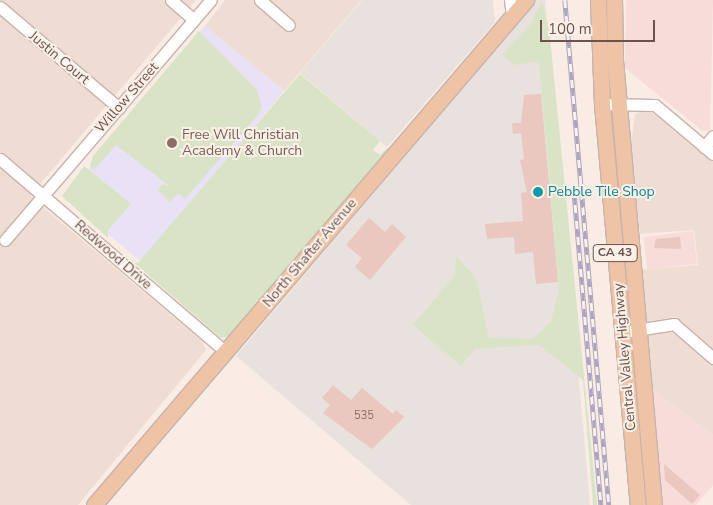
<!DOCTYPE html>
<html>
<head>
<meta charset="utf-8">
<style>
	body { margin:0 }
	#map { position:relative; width:713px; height:505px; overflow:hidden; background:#f9ece4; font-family:"Nunito Sans",sans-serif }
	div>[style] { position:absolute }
	.residential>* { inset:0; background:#efddd3 }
	.commercial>* { inset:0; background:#f7dcd9; transform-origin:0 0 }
	.industrial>* { inset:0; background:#e9e1de }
	.education>* { inset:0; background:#e9e1f5; transform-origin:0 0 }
	.green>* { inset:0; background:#d8e4c5 }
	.building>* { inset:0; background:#eac7bf }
	.roads { filter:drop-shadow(1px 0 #c8b3ac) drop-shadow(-1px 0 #c8b3ac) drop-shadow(0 1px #c8b3ac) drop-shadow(0 -1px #c8b3ac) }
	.minor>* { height:11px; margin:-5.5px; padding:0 5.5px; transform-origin:5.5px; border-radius:5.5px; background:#fff }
	.major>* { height:15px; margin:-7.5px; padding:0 7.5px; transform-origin:7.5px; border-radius:7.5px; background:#efc3a5 }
	.rail>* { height:4.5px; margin-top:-2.25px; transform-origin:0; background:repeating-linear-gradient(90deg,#fcf1e9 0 8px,#ada5c0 0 16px); box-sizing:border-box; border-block:1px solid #ada5c0 }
	.dots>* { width:14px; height:14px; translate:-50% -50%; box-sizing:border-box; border:2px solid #fcf1e9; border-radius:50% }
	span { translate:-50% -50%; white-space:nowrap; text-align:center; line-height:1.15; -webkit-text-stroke:4px #fcf1e9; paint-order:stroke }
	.number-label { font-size:11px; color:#8c6f6a }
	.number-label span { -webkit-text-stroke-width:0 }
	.shield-label span { padding:1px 4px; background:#fcf1e9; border:1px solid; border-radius:4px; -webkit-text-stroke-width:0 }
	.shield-label { font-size:12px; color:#6d524d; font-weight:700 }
	.street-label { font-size:14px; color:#6d524d }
	.education-label { font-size:14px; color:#785e54 }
	.left { translate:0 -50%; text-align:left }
	.culture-label { font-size:14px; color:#0d838f }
	.scale { position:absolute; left:540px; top:20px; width:115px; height:22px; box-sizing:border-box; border:2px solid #6d524d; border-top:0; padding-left:6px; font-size:15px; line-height:18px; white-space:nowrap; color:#6d524d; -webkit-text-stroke:4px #fcf1e9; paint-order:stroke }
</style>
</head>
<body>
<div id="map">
	<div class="residential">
		<i style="clip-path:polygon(0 0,196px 0,30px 196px,203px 342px,206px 350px,78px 505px,0 505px)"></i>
		<i style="clip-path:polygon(225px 0,361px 0,284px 91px,205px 26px)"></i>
		<i style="clip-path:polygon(648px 109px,713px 161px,713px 435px,653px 390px,641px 270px,698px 265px,694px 230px,640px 234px,631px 143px,635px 114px)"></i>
	</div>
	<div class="commercial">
		<i style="clip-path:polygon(626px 0,713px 0,710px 130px,703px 131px,625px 68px)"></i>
		<i style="left:693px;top:231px;width:33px;height:50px;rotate:83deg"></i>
		<i style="clip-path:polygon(653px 390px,713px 435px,713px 485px,696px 505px,663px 505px)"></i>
	</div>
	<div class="industrial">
		<i style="clip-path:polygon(362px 0,493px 0,495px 22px,387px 147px,300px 73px)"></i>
		<i style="clip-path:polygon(537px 0,545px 0,590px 505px,411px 505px,236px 356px)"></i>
	</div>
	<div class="education">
		<i style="left:205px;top:26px;width:102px;height:223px;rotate:39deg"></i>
	</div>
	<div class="green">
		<i style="clip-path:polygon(542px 1px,549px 28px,597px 505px,593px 505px,583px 380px,539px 345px,475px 349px,461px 366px,413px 325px,455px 275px,456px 256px,476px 278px,489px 338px,533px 339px,551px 322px,559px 289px,539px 61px,514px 65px,502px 55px,531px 24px)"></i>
		<i style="clip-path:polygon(199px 31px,257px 90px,262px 107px,258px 115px,185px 199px,178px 193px,170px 202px,158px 190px,163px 184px,171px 187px,116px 145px,94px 170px,90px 166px,93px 156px)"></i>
		<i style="clip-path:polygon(300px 74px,380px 141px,373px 150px,380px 155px,387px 148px,390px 151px,234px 335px,221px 338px,132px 261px,138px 263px)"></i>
		<i style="clip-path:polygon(84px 166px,131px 204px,108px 230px,108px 238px,62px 196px)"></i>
	</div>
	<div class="building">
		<i style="clip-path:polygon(541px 94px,558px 282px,536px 284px,533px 252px,515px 254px,514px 237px,487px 239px,485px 224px,523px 221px,521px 193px,527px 192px,520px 160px,524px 159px,521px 133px,513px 134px,512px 123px,521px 123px,524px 95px)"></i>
		<i style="clip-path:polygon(369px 218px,385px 232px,392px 224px,406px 237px,370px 280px,355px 267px,362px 258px,346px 245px)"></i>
		<i style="clip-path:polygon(680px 237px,681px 249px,654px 248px,656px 239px)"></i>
		<i style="clip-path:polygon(333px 385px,351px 400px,362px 388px,393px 414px,396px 410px,404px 417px,372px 449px,323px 413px,330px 405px,322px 398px)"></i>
		<i style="clip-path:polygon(664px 464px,700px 495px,692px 504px,665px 480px)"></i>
	</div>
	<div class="roads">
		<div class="minor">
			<i style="left:171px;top:0;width:30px;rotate:41deg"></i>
			<i style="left:260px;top:0;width:38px;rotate:41deg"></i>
			<i style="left:510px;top:0;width:16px;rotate:83deg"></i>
			<i style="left:0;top:7px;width:156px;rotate:40.3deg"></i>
			<i style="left:602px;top:104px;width:53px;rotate:1.1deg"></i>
			<i style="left:655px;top:105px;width:76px;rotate:40.2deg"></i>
			<i style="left:704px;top:147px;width:14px;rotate:-51deg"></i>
			<i style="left:0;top:159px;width:297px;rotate:40.5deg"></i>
			<i style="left:5px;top:240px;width:316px;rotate:-49.4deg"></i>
			<i style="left:623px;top:332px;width:52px;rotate:-8.9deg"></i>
			<i style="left:674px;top:324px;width:52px;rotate:41.1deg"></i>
		</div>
		<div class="major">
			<i style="left:598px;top:0;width:104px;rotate:87.8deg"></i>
			<i style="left:602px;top:104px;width:403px;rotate:84.9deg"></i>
			<i style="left:614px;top:0;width:60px;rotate:89deg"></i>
			<i style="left:615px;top:60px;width:447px;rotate:85deg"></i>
			<i style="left:94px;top:505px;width:665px;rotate:-49.45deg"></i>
		</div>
	</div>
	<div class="rail">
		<i style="left:565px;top:0;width:507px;rotate:85.02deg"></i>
		<i style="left:574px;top:189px;width:317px;rotate:85.1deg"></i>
	</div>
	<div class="dots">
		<i style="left:172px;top:143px;background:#8d6e63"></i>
		<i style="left:538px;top:192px;background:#0f9aa8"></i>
	</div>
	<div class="number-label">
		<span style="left:364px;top:416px">535</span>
	</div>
	<div class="shield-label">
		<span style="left:615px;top:253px">CA 43</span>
	</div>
	<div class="street-label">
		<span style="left:59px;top:58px;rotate:40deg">Justin Court</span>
		<span style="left:127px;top:98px;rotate:-49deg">Willow Street</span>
		<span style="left:310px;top:253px;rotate:-50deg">North Shafter Avenue</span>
		<span style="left:113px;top:255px;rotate:41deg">Redwood Drive</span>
		<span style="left:625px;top:357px;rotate:-95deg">Central Valley Highway</span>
	</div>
	<div class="education-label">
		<span class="left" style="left:182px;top:143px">Free Will Christian<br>Academy &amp; Church</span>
	</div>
	<div class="culture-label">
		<span class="left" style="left:548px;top:192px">Pebble Tile Shop</span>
	</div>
	<div class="scale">100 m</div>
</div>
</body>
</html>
